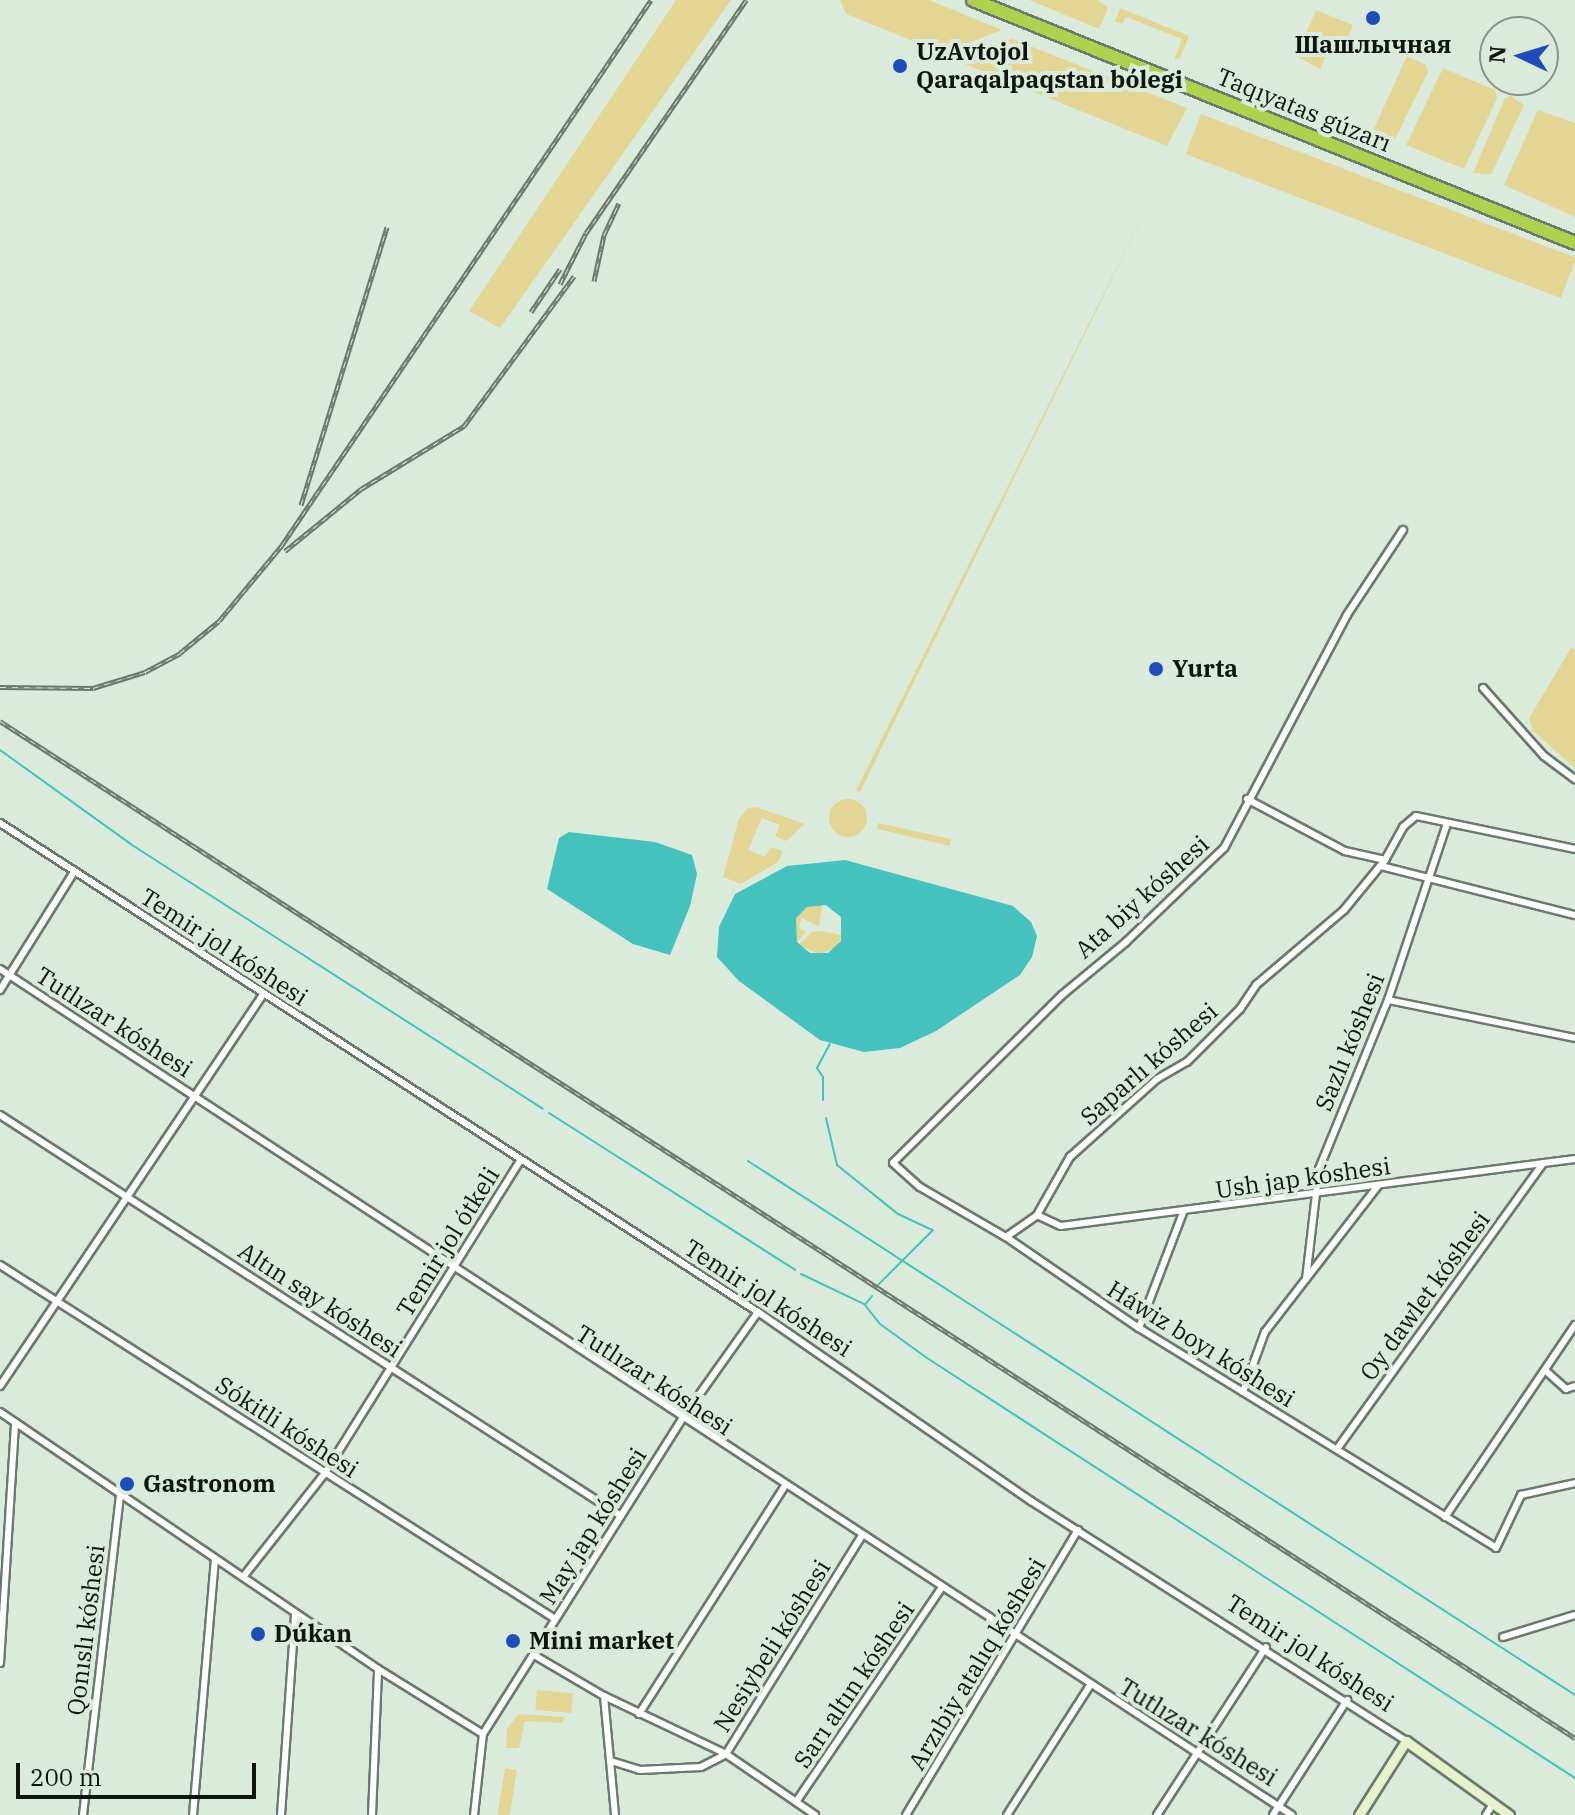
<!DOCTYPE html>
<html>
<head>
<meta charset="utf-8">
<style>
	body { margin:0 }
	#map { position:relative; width:1575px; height:1815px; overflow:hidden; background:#dbebdb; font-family:"IBM Plex Serif",serif }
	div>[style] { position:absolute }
	.green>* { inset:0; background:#e3d695; transform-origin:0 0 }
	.round { border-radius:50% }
	.water>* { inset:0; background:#45c1be }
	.stream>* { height:2px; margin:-1px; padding:0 1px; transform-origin:1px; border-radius:1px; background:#45c1be }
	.roads { filter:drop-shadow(2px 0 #6c7a6d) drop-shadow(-2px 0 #6c7a6d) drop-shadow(0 2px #6c7a6d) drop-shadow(0 -2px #6c7a6d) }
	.street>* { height:6px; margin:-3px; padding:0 3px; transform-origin:3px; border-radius:3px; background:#fff }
	.secondary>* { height:9px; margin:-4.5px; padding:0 4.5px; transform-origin:4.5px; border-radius:4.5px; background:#e7f1ca }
	.highway>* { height:12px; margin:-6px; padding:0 6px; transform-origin:6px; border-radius:6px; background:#b0d14f }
	.rail>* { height:5px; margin-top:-2.5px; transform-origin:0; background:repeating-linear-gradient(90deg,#dbebdb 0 6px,#6d776d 0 12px); box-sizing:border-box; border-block:2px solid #6d776d }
	.dots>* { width:22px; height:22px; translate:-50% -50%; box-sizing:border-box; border:4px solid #dbebdb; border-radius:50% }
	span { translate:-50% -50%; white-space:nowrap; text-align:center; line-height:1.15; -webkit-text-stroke:8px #dbebdb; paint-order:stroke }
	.poi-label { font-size:24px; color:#101510; font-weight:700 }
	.left { translate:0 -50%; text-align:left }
	.street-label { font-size:24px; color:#101510 }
	.north { position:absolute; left:1479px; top:16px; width:80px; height:80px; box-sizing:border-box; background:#dbebdb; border:2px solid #8a958a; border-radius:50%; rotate:274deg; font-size:22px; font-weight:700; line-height:32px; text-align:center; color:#101510 }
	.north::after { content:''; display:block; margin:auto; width:28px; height:36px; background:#1e4dba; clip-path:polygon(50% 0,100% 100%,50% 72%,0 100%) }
	.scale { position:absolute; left:16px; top:1763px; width:240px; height:36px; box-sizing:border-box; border:4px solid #101510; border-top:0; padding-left:10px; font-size:24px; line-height:28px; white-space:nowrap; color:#101510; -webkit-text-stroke:6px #dbebdb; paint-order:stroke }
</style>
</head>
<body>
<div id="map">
	<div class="green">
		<i style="clip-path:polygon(676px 0,731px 0,500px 328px,469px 311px)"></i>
		<i style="clip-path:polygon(840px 0,929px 0,1002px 30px,943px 53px,846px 14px)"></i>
		<i style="clip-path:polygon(1029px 0,1098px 0,1108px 8px,1099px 29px)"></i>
		<i style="clip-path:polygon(1120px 8px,1189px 36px,1180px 58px,1174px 60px,1182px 39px,1126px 17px,1122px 24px,1115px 21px)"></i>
		<i style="clip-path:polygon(1316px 10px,1353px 25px,1341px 54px,1329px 49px,1320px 69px,1296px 56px)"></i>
		<i style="clip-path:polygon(1012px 39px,1187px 108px,1167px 146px,955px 60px)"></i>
		<i style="clip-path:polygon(1407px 56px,1426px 65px,1428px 72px,1395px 139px,1373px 131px)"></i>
		<i style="clip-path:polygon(1443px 68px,1495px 90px,1497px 98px,1464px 169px,1406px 145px)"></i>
		<i style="clip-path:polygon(1511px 96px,1524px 105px,1491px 175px,1473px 173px,1505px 98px)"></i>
		<i style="clip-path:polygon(1538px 110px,1575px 123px,1575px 217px,1504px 185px)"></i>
		<i style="left:1201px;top:114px;width:402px;height:43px;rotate:21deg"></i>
		<i style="clip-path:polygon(1161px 179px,860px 792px,856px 790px)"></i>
		<i style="clip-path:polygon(1571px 648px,1575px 649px,1575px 768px,1533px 731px,1529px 718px)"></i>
		<i class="round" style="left:829px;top:799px;width:38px;height:38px"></i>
		<i style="clip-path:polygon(756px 807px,805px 824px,786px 841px,775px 836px,780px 825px,762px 818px,748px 850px,765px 857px,771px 847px,783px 851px,778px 862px,741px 884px,723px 877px,739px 819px,748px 808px)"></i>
		<i style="clip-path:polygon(878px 823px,951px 839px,950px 846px,877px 829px)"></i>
		<i style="clip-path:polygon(822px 904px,819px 927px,802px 918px,799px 927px,806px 932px,797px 942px,796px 918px,807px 907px)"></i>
		<i style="clip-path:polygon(821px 931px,843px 935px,835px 948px,819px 954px,799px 945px,811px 932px)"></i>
		<i style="left:537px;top:1690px;width:36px;height:20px;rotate:5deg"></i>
		<i style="clip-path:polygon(518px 1714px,564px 1717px,563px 1723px,525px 1721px,519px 1748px,506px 1748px,507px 1729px)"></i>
		<i style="left:505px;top:1768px;width:12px;height:47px;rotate:9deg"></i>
	</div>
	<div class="water">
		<i style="clip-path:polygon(569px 832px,655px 842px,692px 855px,697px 874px,690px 906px,670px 955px,633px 944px,547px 889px,559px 838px)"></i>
		<i style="clip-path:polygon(evenodd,845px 860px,1013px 906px,1031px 922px,1037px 936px,1032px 957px,1020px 975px,936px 1031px,900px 1048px,864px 1052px,820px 1040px,739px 981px,717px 957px,719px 927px,735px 894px,787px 866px,845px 860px,826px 905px,841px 917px,841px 941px,828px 953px,810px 953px,797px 942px,796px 918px,807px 907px,826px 905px)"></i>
	</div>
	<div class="stream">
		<i style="left:0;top:750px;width:163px;rotate:35.7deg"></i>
		<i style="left:132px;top:845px;width:488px;rotate:32.7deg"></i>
		<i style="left:823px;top:1100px;width:23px;rotate:-90deg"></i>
		<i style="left:823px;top:1077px;width:11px;rotate:-124deg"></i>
		<i style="left:817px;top:1068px;width:27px;rotate:-62deg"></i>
		<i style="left:549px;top:1113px;width:292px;rotate:32.5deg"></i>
		<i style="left:826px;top:1118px;width:48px;rotate:76.8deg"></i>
		<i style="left:837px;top:1165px;width:78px;rotate:38.8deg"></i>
		<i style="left:898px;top:1214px;width:38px;rotate:25deg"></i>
		<i style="left:933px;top:1230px;width:78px;rotate:135deg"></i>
		<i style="left:748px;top:1161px;width:984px;rotate:32.85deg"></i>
		<i style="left:801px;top:1274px;width:70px;rotate:25.5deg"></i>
		<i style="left:872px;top:1296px;width:11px;rotate:128deg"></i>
		<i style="left:865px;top:1305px;width:24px;rotate:52deg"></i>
		<i style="left:880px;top:1324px;width:58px;rotate:35.9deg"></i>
		<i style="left:927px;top:1358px;width:772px;rotate:32.95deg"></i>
	</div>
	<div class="roads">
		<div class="street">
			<i style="left:1403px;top:530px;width:102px;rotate:123.4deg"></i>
			<i style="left:1347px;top:615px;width:263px;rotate:117.8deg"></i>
			<i style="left:1224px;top:848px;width:136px;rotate:136.2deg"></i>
			<i style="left:1126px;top:942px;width:83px;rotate:140.4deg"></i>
			<i style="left:1062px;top:995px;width:238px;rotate:135.2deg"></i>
			<i style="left:893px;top:1163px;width:36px;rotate:42deg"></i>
			<i style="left:920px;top:1187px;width:99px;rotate:30.2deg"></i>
			<i style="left:1006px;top:1237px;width:161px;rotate:34.4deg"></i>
			<i style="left:1139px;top:1328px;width:419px;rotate:31.6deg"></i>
			<i style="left:1496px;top:1548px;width:59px;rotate:-64.7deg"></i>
			<i style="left:1521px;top:1495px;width:55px;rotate:-12.5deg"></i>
			<i style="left:1483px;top:688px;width:91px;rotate:48.1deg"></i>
			<i style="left:1544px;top:756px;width:39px;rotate:37deg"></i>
			<i style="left:1247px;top:799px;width:111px;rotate:28deg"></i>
			<i style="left:1345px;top:851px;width:41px;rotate:12.7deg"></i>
			<i style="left:0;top:823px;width:902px;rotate:32.83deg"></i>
			<i style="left:758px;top:1312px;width:332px;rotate:34.7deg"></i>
			<i style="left:1031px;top:1501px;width:445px;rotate:32.6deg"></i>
			<i style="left:1381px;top:866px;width:200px;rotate:14.2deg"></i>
			<i style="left:0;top:969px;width:1544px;rotate:33.22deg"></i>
			<i style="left:0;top:990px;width:139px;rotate:-57.9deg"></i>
			<i style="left:1388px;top:1000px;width:191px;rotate:11.5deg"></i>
			<i style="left:0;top:1115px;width:739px;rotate:32.85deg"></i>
			<i style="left:1037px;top:1215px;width:26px;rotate:25deg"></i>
			<i style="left:1061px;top:1226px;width:518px;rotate:-7.43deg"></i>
			<i style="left:1006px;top:1237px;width:38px;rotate:-35deg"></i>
			<i style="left:1037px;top:1215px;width:67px;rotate:-60.4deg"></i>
			<i style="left:1070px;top:1157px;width:117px;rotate:-41.9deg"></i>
			<i style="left:1157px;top:1079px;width:34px;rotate:-30deg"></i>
			<i style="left:1187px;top:1062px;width:75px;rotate:-45deg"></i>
			<i style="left:1240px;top:1009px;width:29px;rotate:-56deg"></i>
			<i style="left:1256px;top:985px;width:116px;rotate:-40.4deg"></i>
			<i style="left:1344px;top:910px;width:65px;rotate:-50.6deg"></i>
			<i style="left:1385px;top:860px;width:38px;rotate:-61deg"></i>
			<i style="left:1403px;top:827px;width:17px;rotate:-40deg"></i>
			<i style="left:1416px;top:816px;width:162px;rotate:11.7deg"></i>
			<i style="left:0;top:1265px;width:658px;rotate:32.53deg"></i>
			<i style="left:1306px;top:1279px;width:111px;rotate:-83.3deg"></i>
			<i style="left:1319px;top:1169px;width:183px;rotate:-67.8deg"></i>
			<i style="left:1388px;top:1000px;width:186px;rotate:-71.5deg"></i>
			<i style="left:1139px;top:1328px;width:123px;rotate:-69.1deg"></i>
			<i style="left:1546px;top:1371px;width:27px;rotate:42deg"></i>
			<i style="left:1566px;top:1389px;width:9px;rotate:-18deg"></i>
			<i style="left:0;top:1386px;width:470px;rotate:-56.1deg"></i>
			<i style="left:1243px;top:1392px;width:64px;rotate:-69.9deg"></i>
			<i style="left:1265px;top:1332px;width:185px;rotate:-52.3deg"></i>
			<i style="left:0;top:1412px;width:457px;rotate:34.2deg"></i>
			<i style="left:378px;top:1669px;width:123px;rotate:31.8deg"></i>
			<i style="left:1337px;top:1449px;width:352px;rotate:-54.2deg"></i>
			<i style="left:1445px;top:1517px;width:232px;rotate:-55.9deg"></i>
			<i style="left:243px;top:1577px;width:132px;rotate:-51.7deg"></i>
			<i style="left:325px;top:1473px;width:367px;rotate:-58deg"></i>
			<i style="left:1503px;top:1637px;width:75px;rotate:-17deg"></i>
			<i style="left:534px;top:1655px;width:81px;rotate:30.4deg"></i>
			<i style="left:604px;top:1696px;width:135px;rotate:25.4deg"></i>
			<i style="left:726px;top:1754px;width:108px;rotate:34.4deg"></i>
			<i style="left:0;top:1663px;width:241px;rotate:-86.4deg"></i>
			<i style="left:604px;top:1696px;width:120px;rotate:84.7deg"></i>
			<i style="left:639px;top:1714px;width:269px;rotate:-57.4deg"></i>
			<i style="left:611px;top:1761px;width:30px;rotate:17deg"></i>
			<i style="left:640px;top:1770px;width:61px;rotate:-2.8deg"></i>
			<i style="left:701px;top:1767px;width:28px;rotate:-27deg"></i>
			<i style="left:726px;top:1754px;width:256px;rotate:-58.1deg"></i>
			<i style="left:796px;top:1802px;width:258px;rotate:-55.8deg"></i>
			<i style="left:83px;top:1815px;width:320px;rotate:-83.4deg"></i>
			<i style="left:193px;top:1815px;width:256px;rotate:-85.1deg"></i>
			<i style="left:281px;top:1815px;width:202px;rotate:-86deg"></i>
			<i style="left:372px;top:1815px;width:146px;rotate:-87.6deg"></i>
			<i style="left:474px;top:1815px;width:81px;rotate:-83.7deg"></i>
			<i style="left:483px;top:1734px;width:373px;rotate:-57.7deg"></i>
			<i style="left:682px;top:1419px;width:131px;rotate:-54.6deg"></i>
			<i style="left:906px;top:1815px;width:333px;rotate:-58.9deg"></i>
			<i style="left:1007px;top:1815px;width:154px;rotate:-57.4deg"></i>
			<i style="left:1157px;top:1815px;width:200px;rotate:-57deg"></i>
			<i style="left:1273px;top:1815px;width:137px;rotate:-57.2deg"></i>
			<i style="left:1486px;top:1815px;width:13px;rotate:-58deg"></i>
		</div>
		<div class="secondary">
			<i style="left:1359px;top:1815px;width:88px;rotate:-57.6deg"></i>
			<i style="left:1406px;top:1741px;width:127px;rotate:35.7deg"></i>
		</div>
		<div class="highway">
			<i style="left:973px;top:0;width:649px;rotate:21.98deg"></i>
		</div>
	</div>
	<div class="rail">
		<i style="left:594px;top:281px;width:47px;rotate:-77.7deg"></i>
		<i style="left:604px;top:235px;width:35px;rotate:-65deg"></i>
		<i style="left:560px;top:284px;width:57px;rotate:-63deg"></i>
		<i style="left:586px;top:233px;width:283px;rotate:-55.5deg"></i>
		<i style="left:531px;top:312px;width:52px;rotate:-56deg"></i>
		<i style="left:301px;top:505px;width:291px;rotate:-72.8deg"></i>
		<i style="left:285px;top:551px;width:98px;rotate:-39.2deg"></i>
		<i style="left:361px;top:489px;width:121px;rotate:-31.5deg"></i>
		<i style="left:464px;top:426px;width:186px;rotate:-53.7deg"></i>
		<i style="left:0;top:687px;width:93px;rotate:0.6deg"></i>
		<i style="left:93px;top:688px;width:54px;rotate:-17.1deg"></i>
		<i style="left:145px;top:672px;width:40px;rotate:-28deg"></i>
		<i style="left:180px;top:653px;width:50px;rotate:-39.4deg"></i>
		<i style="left:219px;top:621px;width:99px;rotate:-50.3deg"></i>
		<i style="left:282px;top:545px;width:658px;rotate:-55.9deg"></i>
		<i style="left:0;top:721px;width:1875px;rotate:32.85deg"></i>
	</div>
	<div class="dots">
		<i style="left:1373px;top:18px;background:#1e4dba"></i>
		<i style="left:900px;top:66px;background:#1e4dba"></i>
		<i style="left:1156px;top:669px;background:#1e4dba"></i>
		<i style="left:127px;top:1484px;background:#1e4dba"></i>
		<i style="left:258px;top:1634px;background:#1e4dba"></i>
		<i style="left:513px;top:1641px;background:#1e4dba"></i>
	</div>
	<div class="poi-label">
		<span style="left:1373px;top:45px">Шашлычная</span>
		<span class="left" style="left:916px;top:66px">UzAvtojol<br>Qaraqalpaqstan bólegi</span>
		<span class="left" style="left:1172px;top:669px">Yurta</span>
		<span class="left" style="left:143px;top:1484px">Gastronom</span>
		<span class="left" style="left:274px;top:1634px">Dúkan</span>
		<span class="left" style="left:529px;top:1641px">Mini market</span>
	</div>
	<div class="street-label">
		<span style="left:1304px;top:110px;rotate:22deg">Taqıyatas gúzarı</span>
		<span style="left:1142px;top:897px;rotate:-42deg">Ata biy kóshesi</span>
		<span style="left:224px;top:947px;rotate:33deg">Temir jol kóshesi</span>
		<span style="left:114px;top:1022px;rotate:33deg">Tutlızar kóshesi</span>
		<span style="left:1350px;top:1042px;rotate:-68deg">Sazlı kóshesi</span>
		<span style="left:1149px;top:1064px;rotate:-41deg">Saparlı kóshesi</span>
		<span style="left:1303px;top:1178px;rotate:-8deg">Ush jap kóshesi</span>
		<span style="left:448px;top:1242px;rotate:-58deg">Temir jol ótkeli</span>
		<span style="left:1425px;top:1296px;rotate:-54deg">Oy dawlet kóshesi</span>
		<span style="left:768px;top:1298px;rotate:33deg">Temir jol kóshesi</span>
		<span style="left:320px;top:1300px;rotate:33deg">Altın say kóshesi</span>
		<span style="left:1201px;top:1344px;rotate:32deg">Háwiz boyı kóshesi</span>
		<span style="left:654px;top:1380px;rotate:33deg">Tutlızar kóshesi</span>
		<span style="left:287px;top:1427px;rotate:33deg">Sókitli kóshesi</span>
		<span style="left:593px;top:1526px;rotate:-58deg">May jap kóshesi</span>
		<span style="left:86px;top:1630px;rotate:-83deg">Qonıslı kóshesi</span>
		<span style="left:772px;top:1646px;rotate:-58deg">Nesiybeli kóshesi</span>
		<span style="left:1310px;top:1653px;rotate:33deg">Temir jol kóshesi</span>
		<span style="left:977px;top:1664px;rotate:-59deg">Arzıbiy atalıq kóshesi</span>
		<span style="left:854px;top:1685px;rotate:-56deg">Sarı altın kóshesi</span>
		<span style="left:1198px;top:1732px;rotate:32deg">Tutlızar kóshesi</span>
	</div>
	<div class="north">N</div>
	<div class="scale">200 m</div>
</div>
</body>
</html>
